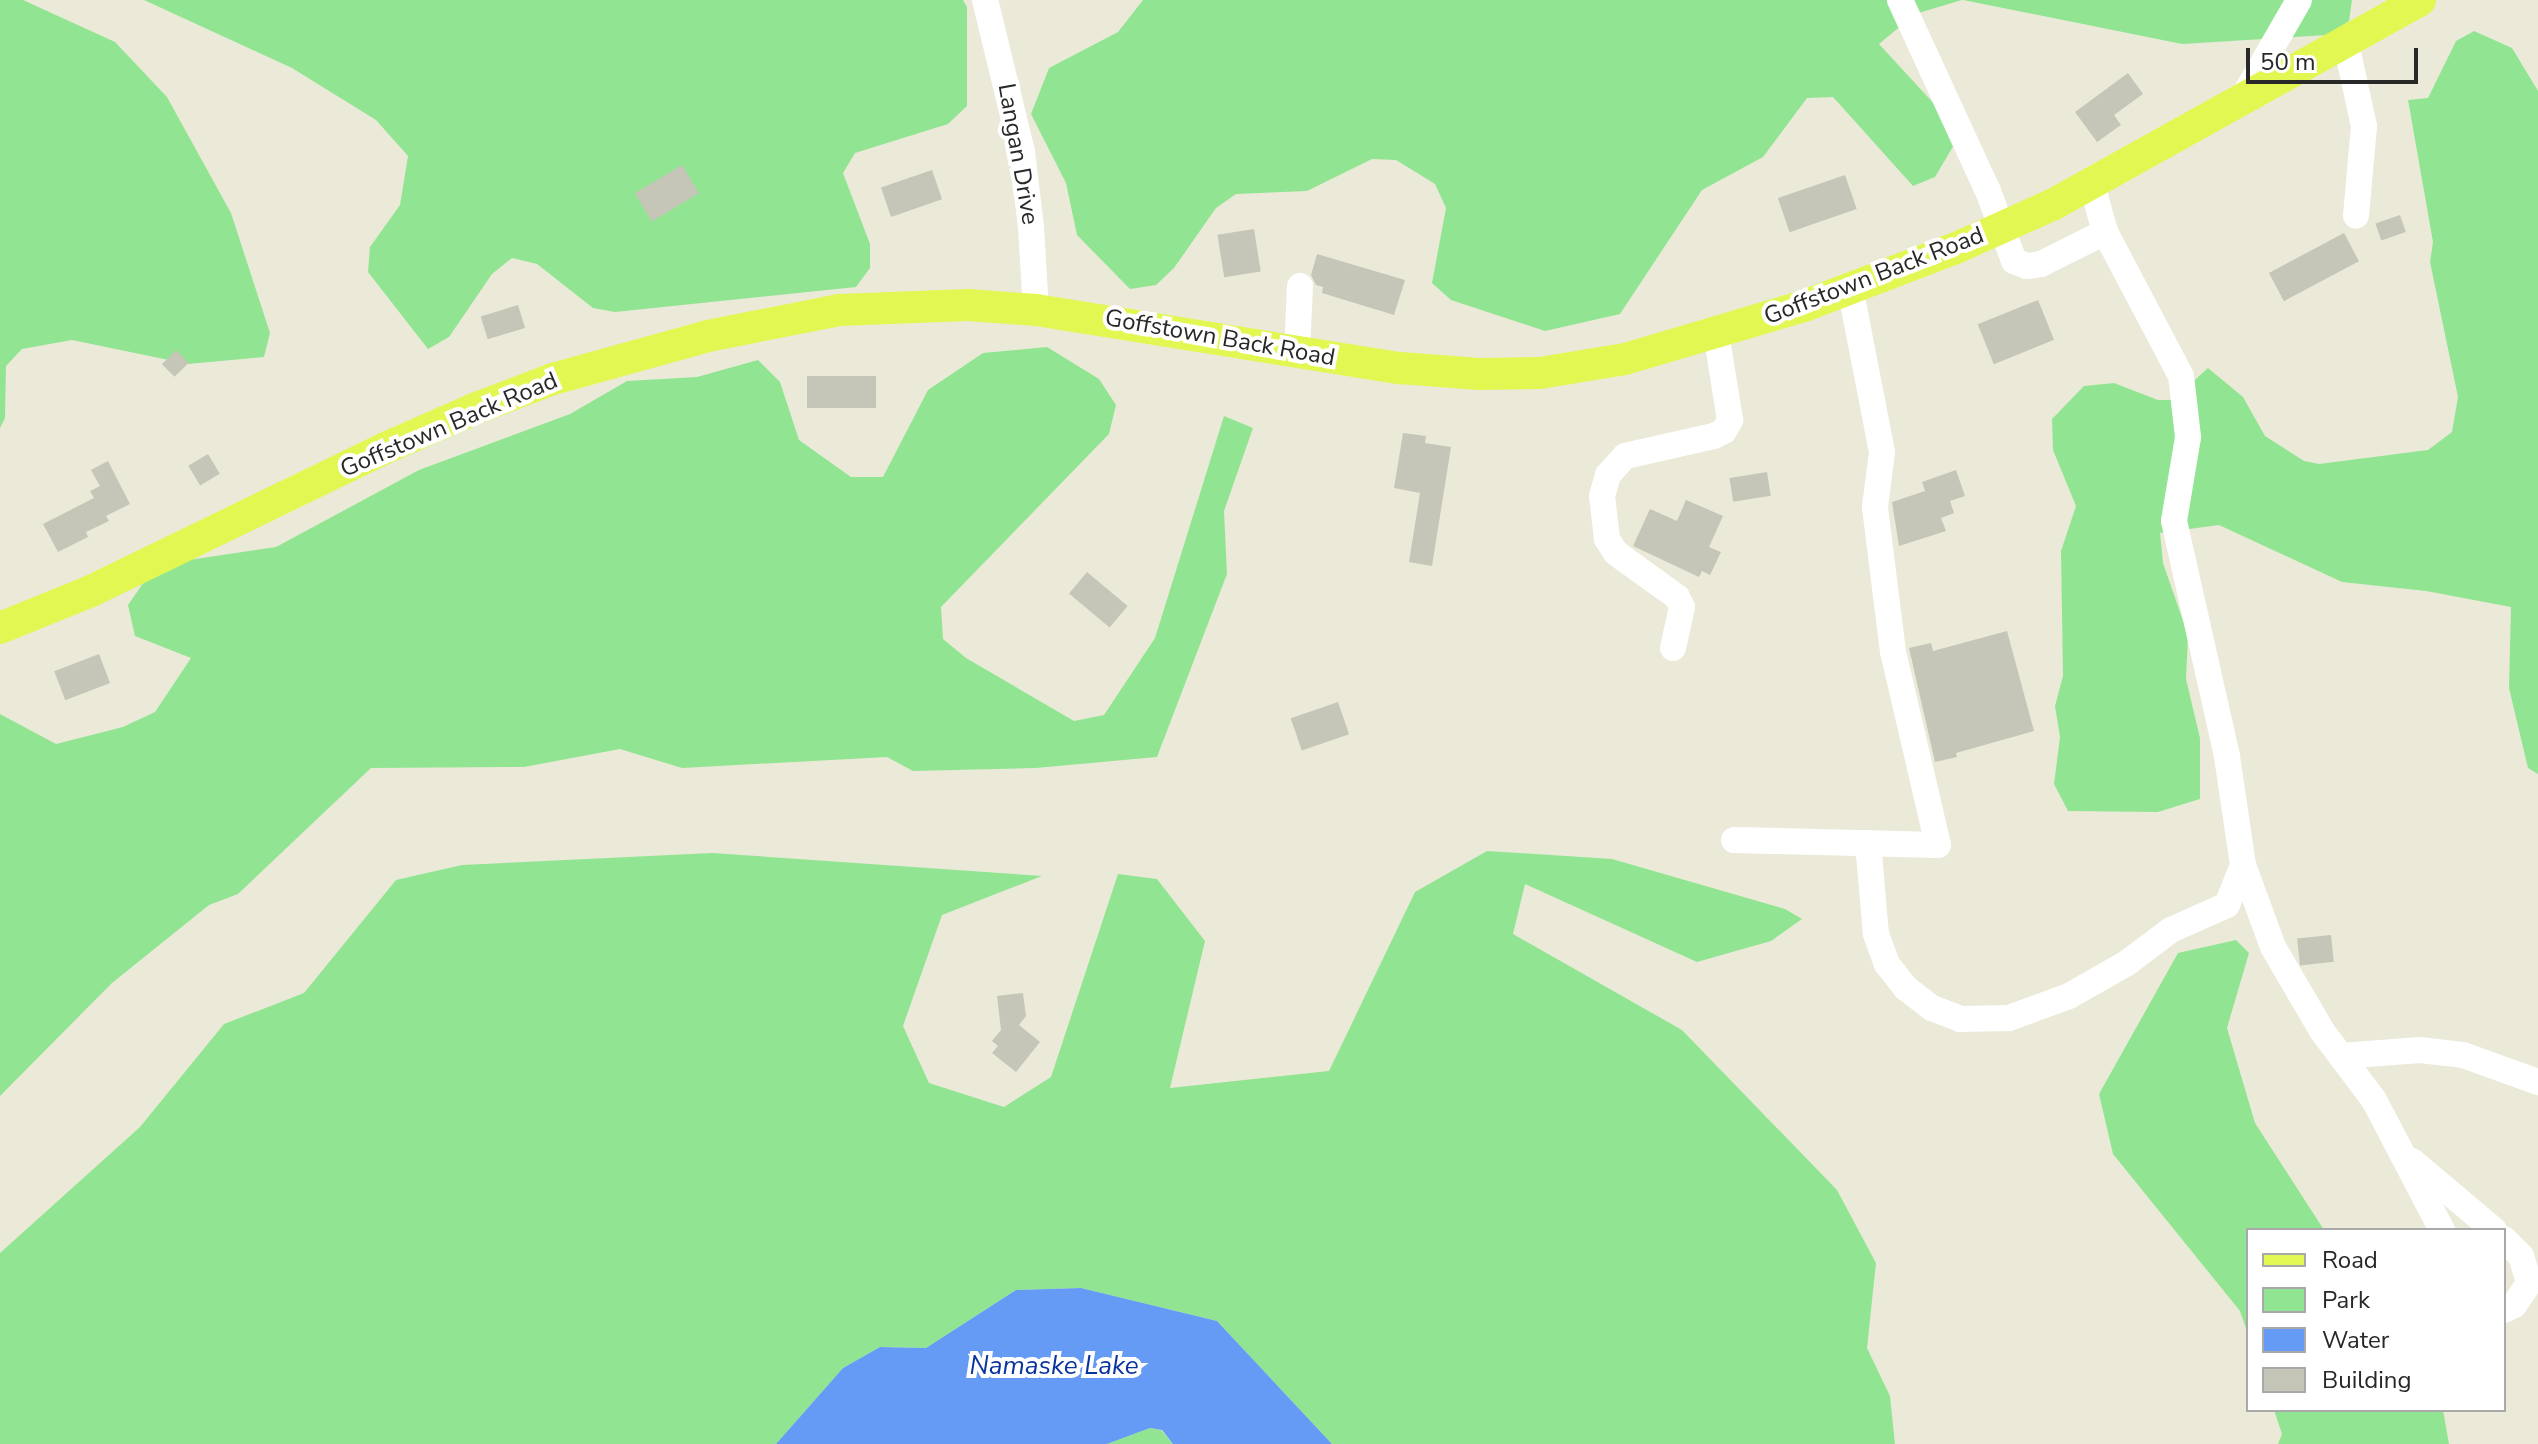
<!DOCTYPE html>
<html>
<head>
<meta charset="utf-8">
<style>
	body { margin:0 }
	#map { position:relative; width:2538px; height:1444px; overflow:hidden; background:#ebead8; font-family:"Nunito Sans",sans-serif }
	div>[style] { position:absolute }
	.green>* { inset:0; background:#91e592 }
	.water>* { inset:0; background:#659bf4 }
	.building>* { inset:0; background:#c6c6b8; transform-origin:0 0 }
	.minor>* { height:26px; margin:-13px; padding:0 13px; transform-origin:13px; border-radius:13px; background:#fff }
	.major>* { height:32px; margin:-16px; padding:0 16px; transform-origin:16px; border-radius:16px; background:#e3f752 }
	span { translate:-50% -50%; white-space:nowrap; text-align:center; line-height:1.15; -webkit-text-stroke:8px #fff; paint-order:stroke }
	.street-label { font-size:24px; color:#282828 }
	.water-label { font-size:26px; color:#07349d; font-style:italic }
	.legend { position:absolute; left:2246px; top:1228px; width:260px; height:184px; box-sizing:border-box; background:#fff; border:2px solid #a9a9a9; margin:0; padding:10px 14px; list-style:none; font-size:24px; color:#282828 }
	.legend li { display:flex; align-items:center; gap:16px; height:40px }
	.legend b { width:40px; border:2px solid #a9a9a9 }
	.scale { position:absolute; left:2246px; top:48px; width:172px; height:36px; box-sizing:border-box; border:4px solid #282828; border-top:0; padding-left:10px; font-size:24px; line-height:28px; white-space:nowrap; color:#282828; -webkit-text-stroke:6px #fff; paint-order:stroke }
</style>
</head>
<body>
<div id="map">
	<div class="green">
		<i style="clip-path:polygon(0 0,23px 0,115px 42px,167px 97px,231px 213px,270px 333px,264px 357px,188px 364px,72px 340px,22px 349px,6px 366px,5px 418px,0 428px)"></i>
		<i style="clip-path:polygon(144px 0,963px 0,967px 7px,967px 106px,948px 124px,855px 153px,843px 173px,870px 244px,870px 268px,856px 287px,615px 312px,593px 308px,537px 264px,512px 258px,492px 274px,449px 337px,428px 349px,368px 272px,370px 247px,400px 205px,408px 156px,376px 120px,292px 68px)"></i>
		<i style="clip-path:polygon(1143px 0,1962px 0,1915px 14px,1879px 44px,1961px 133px,1935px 177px,1913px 186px,1833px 97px,1807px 98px,1763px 157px,1702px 190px,1620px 314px,1545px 331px,1451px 300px,1432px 283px,1446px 208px,1435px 184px,1396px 160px,1372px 159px,1307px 191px,1236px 194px,1216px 208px,1174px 268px,1156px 285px,1130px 289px,1077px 235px,1066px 183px,1031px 114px,1049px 68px,1118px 32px)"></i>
		<i style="clip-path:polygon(1963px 0,2352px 0,2349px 21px,2328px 35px,2182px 44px)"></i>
		<i style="clip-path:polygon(2474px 31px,2512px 48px,2538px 91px,2538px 774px,2528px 768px,2509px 688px,2511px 607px,2426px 591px,2342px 582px,2219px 525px,2160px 533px,2163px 563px,2188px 635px,2186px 679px,2200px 738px,2200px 799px,2158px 812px,2068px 811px,2054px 784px,2060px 737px,2055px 706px,2063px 676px,2061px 551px,2076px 506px,2053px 450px,2052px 419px,2084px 386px,2114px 383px,2158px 400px,2173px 400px,2208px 368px,2243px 397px,2265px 436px,2304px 461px,2319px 464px,2428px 450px,2452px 432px,2458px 397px,2430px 262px,2433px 242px,2408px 100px,2428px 98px,2456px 41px)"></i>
		<i style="clip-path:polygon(1047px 347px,1099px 379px,1116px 405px,1109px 434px,941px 607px,943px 639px,966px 658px,1074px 721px,1104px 715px,1155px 638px,1224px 416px,1253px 428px,1224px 511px,1227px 574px,1157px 757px,1036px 768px,913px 771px,887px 757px,682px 768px,620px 749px,524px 767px,371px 768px,238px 894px,209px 905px,112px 983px,0 1096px,0 714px,56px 744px,123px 727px,155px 712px,191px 658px,135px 636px,128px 605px,146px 579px,175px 562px,276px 547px,419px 470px,570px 414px,627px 381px,697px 377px,758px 360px,780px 382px,799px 440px,851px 477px,883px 477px,928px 390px,983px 353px)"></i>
		<i style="clip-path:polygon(1487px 851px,1612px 859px,1785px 909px,1802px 919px,1771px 941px,1697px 962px,1525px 884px,1513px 934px,1682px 1030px,1837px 1190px,1876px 1263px,1867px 1348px,1890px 1396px,1895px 1444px,1332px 1444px,1217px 1321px,1081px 1288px,1016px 1290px,926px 1348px,880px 1347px,843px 1368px,776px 1444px,0 1444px,0 1253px,140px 1127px,224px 1024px,304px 993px,396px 880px,462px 865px,712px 853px,1042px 876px,942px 915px,903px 1026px,929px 1083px,1004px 1107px,1051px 1077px,1118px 874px,1157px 879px,1205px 941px,1170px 1088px,1329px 1071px,1415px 892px)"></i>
		<i style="clip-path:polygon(2236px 940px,2249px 953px,2227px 1028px,2255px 1123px,2324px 1230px,2248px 1230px,2248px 1334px,2240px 1311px,2113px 1154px,2099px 1094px,2178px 953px)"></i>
		<i style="clip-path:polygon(2274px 1410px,2443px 1410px,2449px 1444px,2278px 1444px,2282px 1434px)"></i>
		<i style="clip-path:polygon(1150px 1428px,1161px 1430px,1173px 1444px,1107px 1444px)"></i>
	</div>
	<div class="water">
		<i style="clip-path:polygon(1081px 1288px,1217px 1321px,1332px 1444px,1173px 1444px,1162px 1430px,1150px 1428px,1107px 1444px,776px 1444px,843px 1368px,880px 1347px,926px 1348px,1016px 1290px)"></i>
	</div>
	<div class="building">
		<i style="clip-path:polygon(2128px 73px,2143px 94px,2114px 115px,2121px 125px,2097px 142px,2075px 112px)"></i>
		<i style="left:682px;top:165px;width:33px;height:55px;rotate:59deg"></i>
		<i style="left:932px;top:170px;width:31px;height:54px;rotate:71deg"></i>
		<i style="left:1845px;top:175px;width:36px;height:71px;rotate:71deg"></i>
		<i style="left:2400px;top:215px;width:18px;height:26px;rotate:71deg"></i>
		<i style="left:1254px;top:229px;width:43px;height:37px;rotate:81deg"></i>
		<i style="left:2344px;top:233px;width:32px;height:85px;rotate:62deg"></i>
		<i style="clip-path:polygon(1317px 254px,1405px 280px,1394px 315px,1322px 293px,1323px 287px,1316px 285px,1311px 275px)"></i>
		<i style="left:2038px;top:300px;width:43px;height:65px;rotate:68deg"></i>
		<i style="left:518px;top:305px;width:24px;height:39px;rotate:73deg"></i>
		<i style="left:176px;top:350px;width:18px;height:20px;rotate:45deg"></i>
		<i style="left:876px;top:376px;width:32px;height:69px;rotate:90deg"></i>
		<i style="clip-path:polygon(1403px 433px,1426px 436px,1425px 443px,1451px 447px,1432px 566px,1409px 562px,1420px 493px,1394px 488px)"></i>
		<i style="left:208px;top:454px;width:23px;height:23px;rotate:59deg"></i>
		<i style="clip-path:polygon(108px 461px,130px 504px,106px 516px,109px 521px,86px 532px,88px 537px,58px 552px,43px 524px,94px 498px,90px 491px,100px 486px,91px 470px)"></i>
		<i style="clip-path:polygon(1956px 470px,1965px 496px,1950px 501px,1954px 513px,1941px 518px,1946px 531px,1899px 546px,1892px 502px,1925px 491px,1922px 482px)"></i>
		<i style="left:1767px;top:472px;width:24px;height:38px;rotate:81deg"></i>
		<i style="clip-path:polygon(1686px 500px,1723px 516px,1709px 547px,1721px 552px,1710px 575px,1702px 571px,1699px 577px,1633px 546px,1650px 509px,1677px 521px)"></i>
		<i style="left:1087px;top:572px;width:53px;height:28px;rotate:40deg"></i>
		<i style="clip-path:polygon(2007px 631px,2034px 731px,1956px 753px,1957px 757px,1935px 762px,1909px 648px,1931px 643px,1933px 651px)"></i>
		<i style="left:99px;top:654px;width:31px;height:48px;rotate:69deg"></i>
		<i style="left:1338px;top:702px;width:34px;height:50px;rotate:71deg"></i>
		<i style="left:2331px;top:935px;width:27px;height:34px;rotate:84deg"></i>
		<i style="clip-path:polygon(1023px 993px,1026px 1016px,1019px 1025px,1040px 1042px,1016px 1072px,992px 1053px,998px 1046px,992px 1041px,1001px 1030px,997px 996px)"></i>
	</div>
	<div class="minor">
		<i style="left:985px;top:0;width:156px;rotate:76.3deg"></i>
		<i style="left:1022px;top:152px;width:76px;rotate:83.2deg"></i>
		<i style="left:1031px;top:227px;width:83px;rotate:86.6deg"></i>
		<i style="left:1900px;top:0;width:210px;rotate:65.3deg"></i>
		<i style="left:1988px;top:191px;width:75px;rotate:69.6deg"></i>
		<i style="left:2014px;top:261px;width:14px;rotate:21deg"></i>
		<i style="left:2027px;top:266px;width:14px;rotate:-8deg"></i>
		<i style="left:2041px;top:264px;width:72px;rotate:-26.6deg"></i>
		<i style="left:2105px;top:232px;width:50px;rotate:-105.2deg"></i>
		<i style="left:2345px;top:39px;width:89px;rotate:77.7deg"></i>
		<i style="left:2364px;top:126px;width:90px;rotate:95.1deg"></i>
		<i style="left:2241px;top:101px;width:116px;rotate:-60.1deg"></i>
		<i style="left:1297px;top:352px;width:66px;rotate:-87.4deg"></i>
		<i style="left:1673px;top:648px;width:42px;rotate:-77.6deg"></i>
		<i style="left:1682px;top:607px;width:11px;rotate:-117deg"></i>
		<i style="left:1677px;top:597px;width:75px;rotate:-144.2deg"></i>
		<i style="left:1616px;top:553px;width:17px;rotate:-123deg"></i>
		<i style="left:1607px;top:539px;width:43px;rotate:-96.6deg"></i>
		<i style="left:1602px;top:496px;width:22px;rotate:-74deg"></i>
		<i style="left:1608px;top:475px;width:25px;rotate:-48deg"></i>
		<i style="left:1625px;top:456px;width:91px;rotate:-12.7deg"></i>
		<i style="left:1714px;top:436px;width:11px;rotate:-27deg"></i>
		<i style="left:1724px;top:431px;width:13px;rotate:-61deg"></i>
		<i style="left:1730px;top:420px;width:88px;rotate:-99.1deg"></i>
		<i style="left:1734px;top:840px;width:204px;rotate:1.4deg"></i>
		<i style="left:1938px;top:845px;width:198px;rotate:-103.1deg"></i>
		<i style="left:1893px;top:652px;width:146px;rotate:-97.1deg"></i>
		<i style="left:1875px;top:507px;width:55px;rotate:-82.7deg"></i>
		<i style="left:1882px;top:452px;width:167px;rotate:-101deg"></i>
		<i style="left:1868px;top:843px;width:91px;rotate:85deg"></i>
		<i style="left:1876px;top:934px;width:32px;rotate:70deg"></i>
		<i style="left:1887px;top:964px;width:31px;rotate:52deg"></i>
		<i style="left:1906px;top:988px;width:33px;rotate:38deg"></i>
		<i style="left:1932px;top:1008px;width:30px;rotate:21deg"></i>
		<i style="left:1960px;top:1019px;width:49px;rotate:-1.2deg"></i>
		<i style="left:2009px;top:1018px;width:64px;rotate:-20.1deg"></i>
		<i style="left:2069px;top:996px;width:67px;rotate:-29.6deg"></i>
		<i style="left:2127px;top:963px;width:55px;rotate:-36.9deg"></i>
		<i style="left:2171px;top:930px;width:61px;rotate:-24.1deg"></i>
		<i style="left:2227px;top:905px;width:43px;rotate:-68.2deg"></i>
		<i style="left:2243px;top:865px;width:110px;rotate:-98.4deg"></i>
		<i style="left:2227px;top:756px;width:241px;rotate:-102.7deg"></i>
		<i style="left:2174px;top:521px;width:85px;rotate:-80.5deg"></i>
		<i style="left:2188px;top:437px;width:61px;rotate:-96.5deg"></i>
		<i style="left:2181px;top:376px;width:163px;rotate:-117.8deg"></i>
		<i style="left:2243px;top:865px;width:87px;rotate:69.9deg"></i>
		<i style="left:2273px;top:947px;width:97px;rotate:59.7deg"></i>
		<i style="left:2322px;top:1031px;width:86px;rotate:53deg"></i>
		<i style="left:2374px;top:1100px;width:147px;rotate:62.4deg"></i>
		<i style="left:2341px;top:1056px;width:79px;rotate:-4.3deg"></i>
		<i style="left:2420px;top:1050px;width:43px;rotate:6.6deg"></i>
		<i style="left:2463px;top:1055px;width:80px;rotate:19.8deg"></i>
		<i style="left:2412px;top:1161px;width:107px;rotate:40.1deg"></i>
		<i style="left:2504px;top:1239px;width:24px;rotate:45deg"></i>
		<i style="left:2521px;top:1256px;width:28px;rotate:73deg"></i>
		<i style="left:2529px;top:1283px;width:27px;rotate:124deg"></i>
		<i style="left:2514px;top:1305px;width:11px;rotate:153deg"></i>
	</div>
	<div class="major">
		<i style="left:0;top:628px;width:98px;rotate:-22.1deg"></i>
		<i style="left:91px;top:591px;width:322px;rotate:-25.9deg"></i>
		<i style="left:381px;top:450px;width:102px;rotate:-23.8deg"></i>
		<i style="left:474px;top:409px;width:85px;rotate:-20.8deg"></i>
		<i style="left:553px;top:379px;width:161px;rotate:-15.5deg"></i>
		<i style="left:708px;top:336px;width:134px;rotate:-11.2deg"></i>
		<i style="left:839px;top:310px;width:129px;rotate:-2.2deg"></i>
		<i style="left:968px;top:305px;width:68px;rotate:4.2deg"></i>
		<i style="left:1036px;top:310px;width:369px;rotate:9.1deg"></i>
		<i style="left:1400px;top:368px;width:80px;rotate:4.3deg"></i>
		<i style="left:1480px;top:374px;width:60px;rotate:-1deg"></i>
		<i style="left:1540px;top:373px;width:86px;rotate:-9.4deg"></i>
		<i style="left:1625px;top:359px;width:187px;rotate:-16.5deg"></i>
		<i style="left:1804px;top:306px;width:163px;rotate:-20.9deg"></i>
		<i style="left:1956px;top:248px;width:107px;rotate:-24.2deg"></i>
		<i style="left:2054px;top:204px;width:419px;rotate:-29.1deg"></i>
	</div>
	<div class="street-label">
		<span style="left:1018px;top:154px;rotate:80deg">Langan Drive</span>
		<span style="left:1874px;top:276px;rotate:-21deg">Goffstown Back Road</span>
		<span style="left:1220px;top:338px;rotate:10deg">Goffstown Back Road</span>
		<span style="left:449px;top:425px;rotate:-23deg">Goffstown Back Road</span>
	</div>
	<div class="water-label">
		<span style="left:1054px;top:1366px">Namaske Lake</span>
	</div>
	<ul class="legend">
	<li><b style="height:10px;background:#e3f752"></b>Road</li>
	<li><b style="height:22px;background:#91e592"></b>Park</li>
	<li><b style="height:22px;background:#659bf4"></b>Water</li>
	<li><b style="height:22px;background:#c6c6b8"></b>Building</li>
	</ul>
	<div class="scale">50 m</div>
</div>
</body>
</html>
